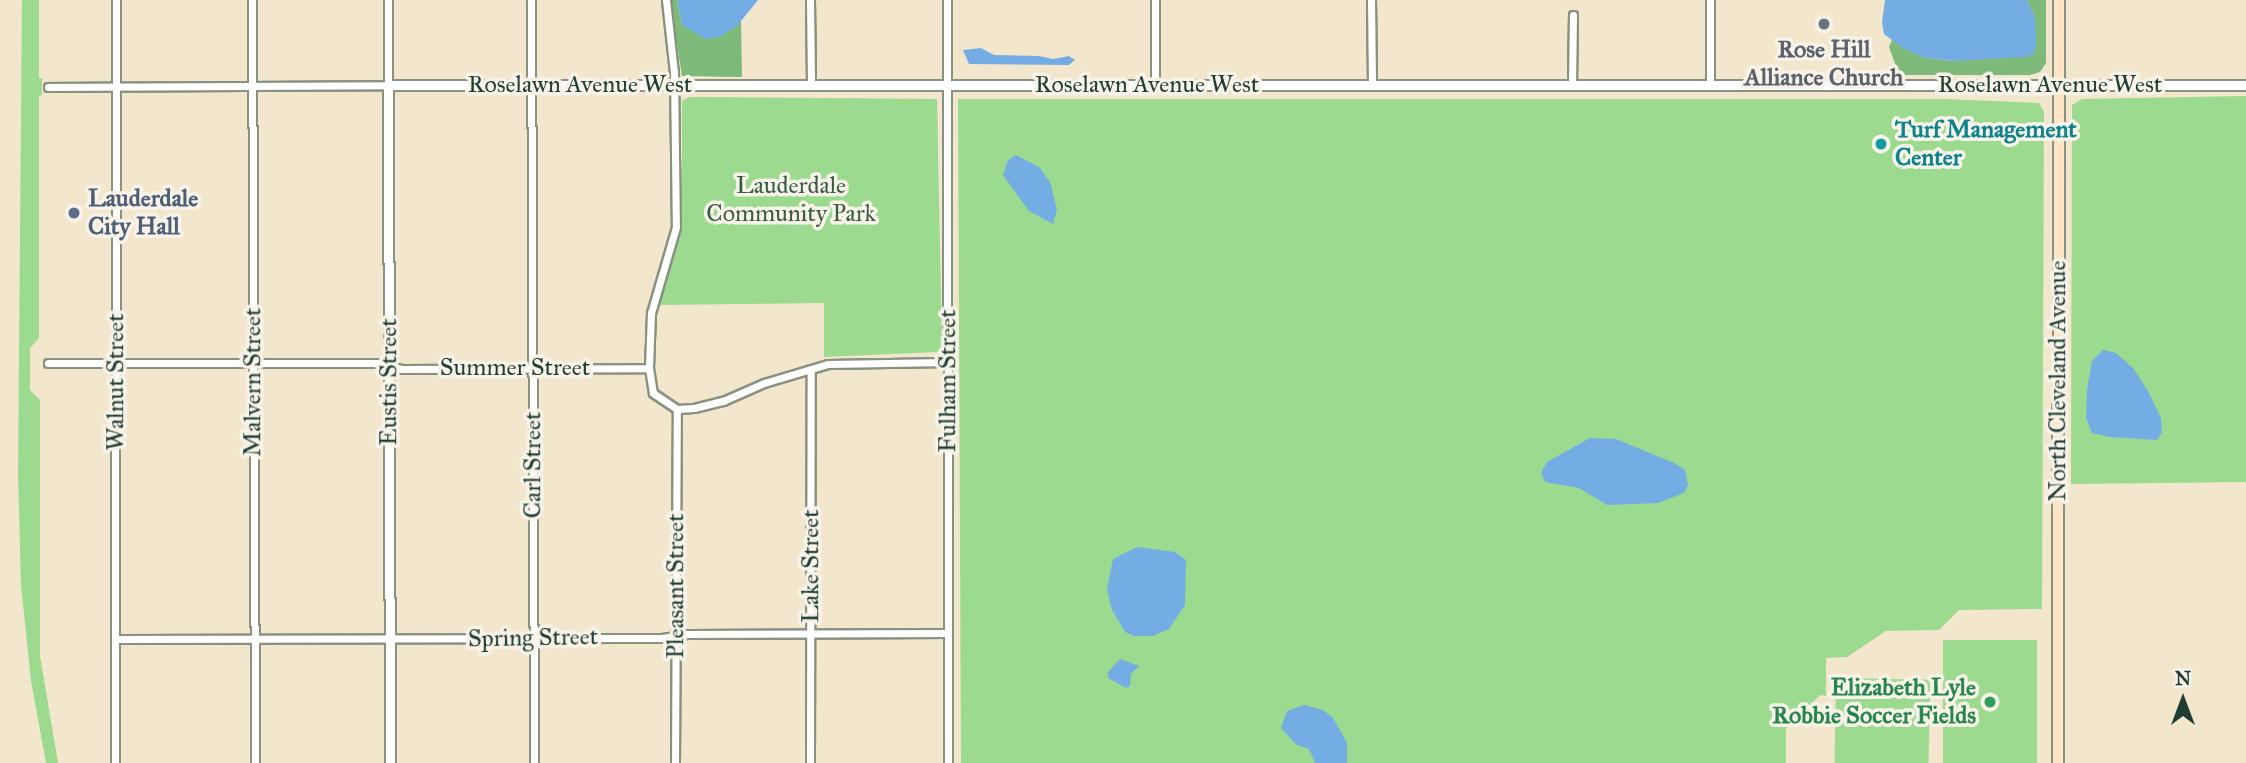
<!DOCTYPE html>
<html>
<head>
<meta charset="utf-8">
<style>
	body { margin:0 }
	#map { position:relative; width:2246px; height:763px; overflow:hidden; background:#f2e6cd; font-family:"IM FELL Great Primer",serif }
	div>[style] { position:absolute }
	.green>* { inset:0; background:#9cda8f; transform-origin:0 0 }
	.forest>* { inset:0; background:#7dba7a }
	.water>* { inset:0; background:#74ade4 }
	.roads { filter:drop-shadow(2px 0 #889280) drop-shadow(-2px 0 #889280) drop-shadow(0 2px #889280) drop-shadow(0 -2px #889280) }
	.minor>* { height:7px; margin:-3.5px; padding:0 3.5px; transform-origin:3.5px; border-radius:3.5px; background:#fff }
	.tertiary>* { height:9px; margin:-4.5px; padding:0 4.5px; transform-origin:4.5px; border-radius:4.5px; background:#fff }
	.secondary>* { height:10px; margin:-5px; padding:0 5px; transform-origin:5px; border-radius:5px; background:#fde5c5 }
	.dots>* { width:19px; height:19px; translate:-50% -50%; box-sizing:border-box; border:4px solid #f7f3e8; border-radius:50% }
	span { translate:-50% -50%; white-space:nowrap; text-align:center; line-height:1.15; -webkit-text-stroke:7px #f7f3e8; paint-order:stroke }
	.worship-label { font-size:24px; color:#5b616d; font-weight:700 }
	.street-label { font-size:24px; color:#1f3d34 }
	.culture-label { font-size:24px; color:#0d838f; font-weight:700 }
	.left { translate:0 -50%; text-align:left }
	.park-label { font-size:24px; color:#385c46 }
	.service-label { font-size:24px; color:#4e5e75; font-weight:700 }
	.leisure-label { font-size:24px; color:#27864d; font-weight:700 }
	.right { translate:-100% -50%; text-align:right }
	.north { position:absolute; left:2148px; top:665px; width:70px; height:70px; -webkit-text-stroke:5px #f7f3e8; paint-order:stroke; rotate:0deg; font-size:19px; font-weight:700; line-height:28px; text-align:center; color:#1f3d34 }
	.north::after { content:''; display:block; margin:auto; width:24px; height:32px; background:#1f3d34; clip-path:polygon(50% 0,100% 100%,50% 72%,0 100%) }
</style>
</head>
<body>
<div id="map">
	<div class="green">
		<i style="clip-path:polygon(22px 0,39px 0,39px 78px,42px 79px,42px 95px,39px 96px,39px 338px,30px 348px,30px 390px,40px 400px,40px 656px,58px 763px,46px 763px,31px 681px,21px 585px,18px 474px)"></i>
		<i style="clip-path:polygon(2246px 96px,2246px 482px,2071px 484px,2072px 105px,2082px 99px)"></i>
		<i style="clip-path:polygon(703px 97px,937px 99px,942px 348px,938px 352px,824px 357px,824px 303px,658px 305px,682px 230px,682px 101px,689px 97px)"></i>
		<i style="clip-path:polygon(958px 99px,1944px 99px,2039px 103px,2044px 112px,2042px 609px,1959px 610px,1939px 630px,1886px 631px,1847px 657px,1826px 658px,1826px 696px,1820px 695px,1786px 729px,1786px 763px,961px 763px)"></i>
		<i style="left:1943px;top:640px;width:94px;height:123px"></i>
		<i style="left:1836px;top:678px;width:94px;height:85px;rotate:1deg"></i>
	</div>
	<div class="forest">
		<i style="clip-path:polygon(670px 0,677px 0,682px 25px,737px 26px,741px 21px,742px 77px,682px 76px)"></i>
		<i style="clip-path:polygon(2027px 0,2046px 0,2046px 63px,2040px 72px,2030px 75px,1899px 75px,1889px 47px,1892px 40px,1925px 58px,1953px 61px,2033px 54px,2035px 17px)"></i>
	</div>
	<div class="water">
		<i style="clip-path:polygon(677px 0,758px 0,737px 26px,719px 37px,705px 39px,682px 25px)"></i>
		<i style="clip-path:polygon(1885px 0,2027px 0,2035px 17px,2036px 47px,2033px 55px,2026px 57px,1953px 61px,1925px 58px,1903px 48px,1884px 34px,1882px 22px)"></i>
		<i style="clip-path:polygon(981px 48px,994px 55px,1039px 56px,1053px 59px,1069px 56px,1075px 60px,1069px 65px,969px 64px,963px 50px)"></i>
		<i style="clip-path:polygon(1016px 155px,1039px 167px,1050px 182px,1057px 209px,1053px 224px,1029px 211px,1003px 175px,1008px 160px)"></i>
		<i style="clip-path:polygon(2103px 350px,2116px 353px,2133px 368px,2148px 391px,2161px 418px,2162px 432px,2157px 440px,2110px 437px,2092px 433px,2086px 418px,2087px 390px,2092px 361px)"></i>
		<i style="clip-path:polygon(1590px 438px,1616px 439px,1674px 463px,1685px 470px,1688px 485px,1684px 493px,1658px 503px,1607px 505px,1579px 488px,1545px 482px,1541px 473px,1547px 462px)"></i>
		<i style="clip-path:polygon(1137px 547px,1175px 552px,1186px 560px,1185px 605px,1169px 629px,1153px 636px,1134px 636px,1125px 632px,1112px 610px,1107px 589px,1113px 559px)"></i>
		<i style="clip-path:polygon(1120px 659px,1139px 666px,1131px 674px,1130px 686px,1126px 688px,1108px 678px,1108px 672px)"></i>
		<i style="clip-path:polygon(1304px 705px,1323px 710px,1333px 718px,1347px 743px,1347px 763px,1315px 763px,1309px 749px,1297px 745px,1281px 728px,1287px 711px)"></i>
	</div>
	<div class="roads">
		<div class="minor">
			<i style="left:252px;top:0;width:763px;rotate:89.77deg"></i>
			<i style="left:531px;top:0;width:763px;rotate:89.77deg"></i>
			<i style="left:666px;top:0;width:72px;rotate:83.7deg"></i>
			<i style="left:674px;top:72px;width:155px;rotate:89.3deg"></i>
			<i style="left:676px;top:227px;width:90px;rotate:106.2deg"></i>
			<i style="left:651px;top:313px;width:55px;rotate:92.1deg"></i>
			<i style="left:649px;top:368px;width:25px;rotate:81deg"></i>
			<i style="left:653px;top:393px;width:29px;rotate:34deg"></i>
			<i style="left:677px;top:409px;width:17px;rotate:-3deg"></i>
			<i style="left:694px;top:408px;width:30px;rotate:-14deg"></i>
			<i style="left:723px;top:401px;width:45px;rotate:-23.7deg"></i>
			<i style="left:764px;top:383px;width:67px;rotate:-16.5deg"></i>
			<i style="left:828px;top:364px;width:120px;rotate:-1deg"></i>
			<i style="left:810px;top:0;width:85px;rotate:89.3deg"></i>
			<i style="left:947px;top:0;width:763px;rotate:89.92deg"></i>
			<i style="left:1155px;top:0;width:85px;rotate:90deg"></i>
			<i style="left:1371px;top:0;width:85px;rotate:89.3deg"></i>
			<i style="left:1710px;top:0;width:84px;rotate:90deg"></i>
			<i style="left:1572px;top:85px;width:70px;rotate:-89.2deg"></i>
			<i style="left:48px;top:87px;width:340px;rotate:-0.3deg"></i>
			<i style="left:388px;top:85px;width:85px;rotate:-90deg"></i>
			<i style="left:48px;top:363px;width:330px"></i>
			<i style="left:378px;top:363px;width:25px;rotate:14deg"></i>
			<i style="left:402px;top:369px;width:247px;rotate:-0.2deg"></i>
			<i style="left:117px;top:639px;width:545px;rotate:-0.11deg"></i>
			<i style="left:662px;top:638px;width:25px;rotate:-9deg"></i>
			<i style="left:687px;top:634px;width:261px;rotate:-0.2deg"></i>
			<i style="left:115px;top:763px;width:763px;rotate:-89.92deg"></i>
			<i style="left:675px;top:763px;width:354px;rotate:-89.7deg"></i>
			<i style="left:810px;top:763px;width:394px;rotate:-89.9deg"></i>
		</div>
		<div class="tertiary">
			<i style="left:390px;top:763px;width:678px;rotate:-90.17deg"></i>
			<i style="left:388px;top:85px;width:1858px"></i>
		</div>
		<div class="secondary">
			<i style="left:2058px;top:763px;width:763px;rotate:-89.92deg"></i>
		</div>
	</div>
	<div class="dots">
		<i style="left:1824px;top:24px;background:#6b7280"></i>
		<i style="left:1881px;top:144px;background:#0f9aa8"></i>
		<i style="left:74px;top:213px;background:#5c6f8a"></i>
		<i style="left:1990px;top:702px;background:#2e9e5b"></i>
	</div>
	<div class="worship-label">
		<span style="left:1824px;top:64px">Rose Hill<br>Alliance Church</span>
	</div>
	<div class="street-label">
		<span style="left:580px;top:85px">Roselawn Avenue West</span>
		<span style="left:1147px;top:85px">Roselawn Avenue West</span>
		<span style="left:2050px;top:85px">Roselawn Avenue West</span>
		<span style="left:515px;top:368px">Summer Street</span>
		<span style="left:948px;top:381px;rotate:-90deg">Fulham Street</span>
		<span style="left:2058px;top:381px;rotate:-90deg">North Cleveland Avenue</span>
		<span style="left:116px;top:382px;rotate:-90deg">Walnut Street</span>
		<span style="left:253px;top:382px;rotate:-90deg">Malvern Street</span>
		<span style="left:389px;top:382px;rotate:-90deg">Eustis Street</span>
		<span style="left:533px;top:465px;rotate:-90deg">Carl Street</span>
		<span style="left:811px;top:566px;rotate:-90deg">Lake Street</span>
		<span style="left:676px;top:586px;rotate:-90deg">Pleasant Street</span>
		<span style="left:533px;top:638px;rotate:-1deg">Spring Street</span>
	</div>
	<div class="culture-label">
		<span class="left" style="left:1895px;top:144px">Turf Management<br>Center</span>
	</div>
	<div class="park-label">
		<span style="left:791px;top:200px">Lauderdale<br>Community Park</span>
	</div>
	<div class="service-label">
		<span class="left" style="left:88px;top:213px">Lauderdale<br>City Hall</span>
	</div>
	<div class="leisure-label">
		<span class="right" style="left:1976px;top:702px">Elizabeth Lyle<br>Robbie Soccer Fields</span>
	</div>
	<div class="north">N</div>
</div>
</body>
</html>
